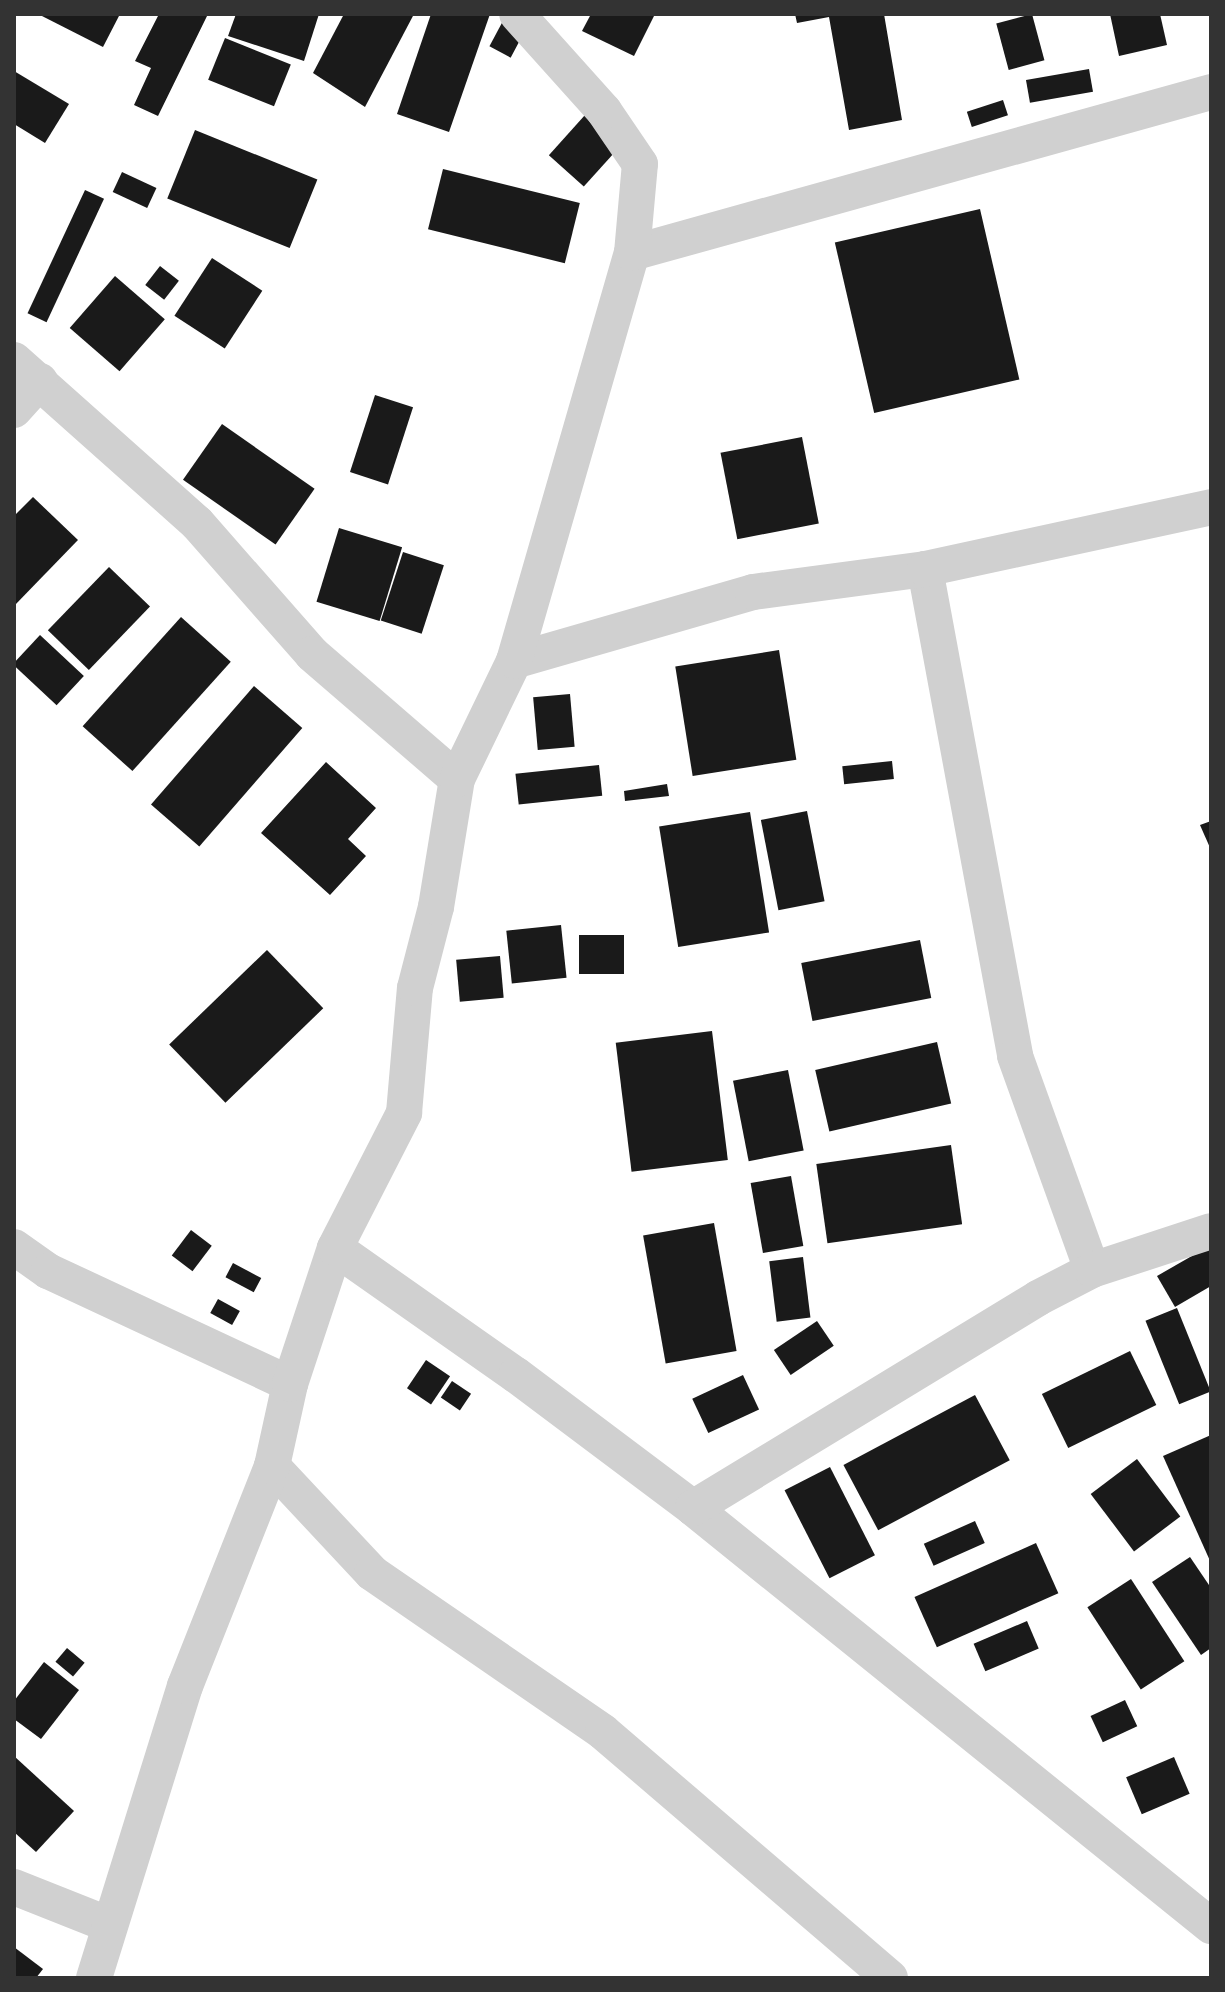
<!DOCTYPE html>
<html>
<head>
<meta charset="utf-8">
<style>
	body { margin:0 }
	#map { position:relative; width:1225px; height:1992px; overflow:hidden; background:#fff; font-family:Helvetica,sans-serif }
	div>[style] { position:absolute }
	.building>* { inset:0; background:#1a1a1a; transform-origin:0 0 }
	.minor>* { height:36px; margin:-18px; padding:0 18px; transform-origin:18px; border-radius:18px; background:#d0d0d0 }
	span { translate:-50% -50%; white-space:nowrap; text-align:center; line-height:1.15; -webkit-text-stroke:8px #fff; paint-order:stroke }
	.frame { position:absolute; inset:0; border:16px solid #333; pointer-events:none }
</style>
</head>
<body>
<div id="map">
	<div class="building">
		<i style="clip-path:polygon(38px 14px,120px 14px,103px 47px)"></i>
		<i style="clip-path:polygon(159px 14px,208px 14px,158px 116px,134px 105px,151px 68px,135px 61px)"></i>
		<i style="clip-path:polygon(236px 14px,319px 14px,304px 61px,228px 36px)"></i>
		<i style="clip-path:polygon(344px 14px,414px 14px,365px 107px,313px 73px)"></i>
		<i style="clip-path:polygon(431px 14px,490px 14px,449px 132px,397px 114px)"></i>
		<i style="clip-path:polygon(591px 14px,655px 14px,634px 56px,582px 31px)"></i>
		<i style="clip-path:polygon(795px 14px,884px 14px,902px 120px,849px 130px,829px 17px,797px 23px)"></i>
		<i style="left:1032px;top:14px;width:48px;height:37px;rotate:75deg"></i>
		<i style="clip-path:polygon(1110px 14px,1160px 14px,1167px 45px,1119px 56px)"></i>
		<i style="left:504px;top:19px;width:24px;height:31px;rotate:28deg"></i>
		<i style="left:225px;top:38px;width:71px;height:45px;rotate:22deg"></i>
		<i style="left:1089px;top:69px;width:23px;height:64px;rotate:80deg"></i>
		<i style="clip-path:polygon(14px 71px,69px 104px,45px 143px,14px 124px)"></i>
		<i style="left:1003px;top:100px;width:16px;height:38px;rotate:72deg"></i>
		<i style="left:585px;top:115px;width:47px;height:54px;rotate:42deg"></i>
		<i style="left:195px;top:130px;width:132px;height:74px;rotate:22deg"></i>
		<i style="left:443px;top:169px;width:141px;height:62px;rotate:14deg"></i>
		<i style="left:122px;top:172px;width:38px;height:22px;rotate:25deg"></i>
		<i style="left:85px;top:190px;width:21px;height:136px;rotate:25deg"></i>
		<i style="left:980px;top:209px;width:175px;height:149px;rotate:77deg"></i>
		<i style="left:212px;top:258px;width:60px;height:69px;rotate:33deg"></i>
		<i style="left:160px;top:266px;width:24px;height:24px;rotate:38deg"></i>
		<i style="left:115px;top:276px;width:66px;height:69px;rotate:41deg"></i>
		<i style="left:375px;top:395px;width:40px;height:81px;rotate:18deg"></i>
		<i style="left:222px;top:424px;width:113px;height:68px;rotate:35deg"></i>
		<i style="left:802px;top:437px;width:88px;height:83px;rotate:79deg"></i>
		<i style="clip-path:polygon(33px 497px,78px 540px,14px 606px,14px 516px)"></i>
		<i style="left:339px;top:528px;width:66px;height:77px;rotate:17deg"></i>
		<i style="left:403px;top:552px;width:43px;height:72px;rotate:18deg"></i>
		<i style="left:109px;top:567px;width:57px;height:88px;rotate:44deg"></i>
		<i style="left:181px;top:617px;width:67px;height:147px;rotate:42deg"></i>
		<i style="left:40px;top:635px;width:60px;height:40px;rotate:43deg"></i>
		<i style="left:779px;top:650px;width:111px;height:105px;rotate:81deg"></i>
		<i style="left:254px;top:686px;width:64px;height:157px;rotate:41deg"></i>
		<i style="left:570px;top:694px;width:53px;height:37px;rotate:85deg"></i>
		<i style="left:892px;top:761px;width:18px;height:50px;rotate:84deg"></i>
		<i style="clip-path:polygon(326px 762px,376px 808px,348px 839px,366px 856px,330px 895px,261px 833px)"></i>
		<i style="left:599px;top:765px;width:31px;height:84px;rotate:84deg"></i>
		<i style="clip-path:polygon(667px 784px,669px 796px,625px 801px,624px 791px)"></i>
		<i style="left:807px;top:811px;width:92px;height:47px;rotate:79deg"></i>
		<i style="left:750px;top:812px;width:122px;height:92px;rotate:81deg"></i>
		<i style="clip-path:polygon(1211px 821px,1211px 850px,1200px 825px)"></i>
		<i style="left:561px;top:925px;width:53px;height:55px;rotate:84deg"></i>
		<i style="left:579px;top:935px;width:45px;height:39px"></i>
		<i style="left:920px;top:940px;width:59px;height:121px;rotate:79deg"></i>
		<i style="left:267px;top:950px;width:81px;height:136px;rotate:46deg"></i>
		<i style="left:500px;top:956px;width:42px;height:44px;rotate:85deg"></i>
		<i style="left:712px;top:1031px;width:130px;height:97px;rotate:83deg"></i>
		<i style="left:937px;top:1042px;width:63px;height:125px;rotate:77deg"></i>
		<i style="left:788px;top:1070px;width:82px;height:56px;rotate:79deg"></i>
		<i style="left:951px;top:1145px;width:80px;height:136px;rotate:82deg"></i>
		<i style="left:791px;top:1176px;width:71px;height:41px;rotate:80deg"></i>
		<i style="left:714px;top:1223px;width:130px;height:72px;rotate:80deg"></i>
		<i style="left:191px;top:1230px;width:26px;height:32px;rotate:37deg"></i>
		<i style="clip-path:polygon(1211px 1245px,1211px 1286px,1175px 1307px,1157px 1276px)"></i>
		<i style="left:803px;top:1257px;width:61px;height:34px;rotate:83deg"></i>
		<i style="left:233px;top:1263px;width:32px;height:16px;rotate:28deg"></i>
		<i style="left:218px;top:1299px;width:25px;height:16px;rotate:29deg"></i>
		<i style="left:1177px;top:1308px;width:90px;height:34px;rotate:68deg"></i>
		<i style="left:817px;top:1321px;width:30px;height:52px;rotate:56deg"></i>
		<i style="left:1130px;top:1351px;width:60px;height:98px;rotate:64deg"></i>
		<i style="left:426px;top:1360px;width:29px;height:34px;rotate:34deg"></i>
		<i style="left:743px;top:1375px;width:38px;height:56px;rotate:65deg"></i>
		<i style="left:452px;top:1381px;width:23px;height:20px;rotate:34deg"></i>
		<i style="left:975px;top:1395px;width:74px;height:149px;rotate:62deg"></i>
		<i style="clip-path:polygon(1211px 1435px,1211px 1563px,1163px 1456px)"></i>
		<i style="left:1137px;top:1459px;width:72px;height:58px;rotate:53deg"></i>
		<i style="left:830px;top:1467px;width:99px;height:51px;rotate:63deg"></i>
		<i style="left:975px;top:1521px;width:24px;height:56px;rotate:66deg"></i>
		<i style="left:1036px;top:1543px;width:55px;height:133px;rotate:66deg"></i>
		<i style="clip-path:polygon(1190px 1557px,1211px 1588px,1211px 1648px,1201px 1655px,1152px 1582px)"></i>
		<i style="left:1131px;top:1579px;width:98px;height:52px;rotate:57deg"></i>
		<i style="left:1027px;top:1621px;width:30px;height:58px;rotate:67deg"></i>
		<i style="left:67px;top:1648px;width:23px;height:18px;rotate:40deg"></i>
		<i style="clip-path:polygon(44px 1662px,79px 1690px,41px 1739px,14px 1719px,14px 1701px)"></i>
		<i style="left:1125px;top:1700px;width:29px;height:38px;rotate:65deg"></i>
		<i style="clip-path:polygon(14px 1756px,74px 1811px,36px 1852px,14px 1832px)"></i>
		<i style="left:1174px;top:1757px;width:40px;height:52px;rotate:67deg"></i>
		<i style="clip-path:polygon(14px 1947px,43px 1969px,36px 1978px,14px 1978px)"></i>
	</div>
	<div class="minor">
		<i style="left:632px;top:253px;width:601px;rotate:-15.54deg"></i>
		<i style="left:14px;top:360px;width:245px;rotate:41.7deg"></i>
		<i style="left:197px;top:523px;width:174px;rotate:48.7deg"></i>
		<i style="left:312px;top:654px;width:191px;rotate:40.8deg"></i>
		<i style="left:14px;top:410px;width:39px;rotate:-48deg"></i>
		<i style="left:925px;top:569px;width:495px;rotate:79.5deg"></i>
		<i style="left:1015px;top:1056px;width:227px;rotate:70.2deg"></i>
		<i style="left:514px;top:661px;width:249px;rotate:-16.1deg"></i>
		<i style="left:753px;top:592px;width:174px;rotate:-7.6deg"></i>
		<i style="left:925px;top:569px;width:293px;rotate:-12.2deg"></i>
		<i style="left:14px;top:1247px;width:42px;rotate:35.2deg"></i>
		<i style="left:48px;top:1271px;width:267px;rotate:25deg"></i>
		<i style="left:335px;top:1248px;width:221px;rotate:35.1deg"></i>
		<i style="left:516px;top:1375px;width:221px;rotate:36.9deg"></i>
		<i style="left:693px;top:1508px;width:666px;rotate:38.9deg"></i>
		<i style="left:272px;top:1466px;width:146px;rotate:46.9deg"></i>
		<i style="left:372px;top:1573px;width:280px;rotate:34.5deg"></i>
		<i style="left:603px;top:1732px;width:378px;rotate:40.6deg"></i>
		<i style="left:693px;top:1508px;width:404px;rotate:-31.3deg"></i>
		<i style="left:1038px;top:1298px;width:61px;rotate:-27.4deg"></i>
		<i style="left:1092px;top:1270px;width:125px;rotate:-18.1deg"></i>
		<i style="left:14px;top:1887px;width:103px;rotate:21.6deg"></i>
		<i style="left:94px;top:1978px;width:306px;rotate:-72.7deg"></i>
		<i style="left:185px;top:1686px;width:237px;rotate:-68.4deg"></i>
		<i style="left:272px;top:1466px;width:84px;rotate:-77.6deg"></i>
		<i style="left:290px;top:1384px;width:143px;rotate:-71.7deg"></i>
		<i style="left:335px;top:1248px;width:152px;rotate:-62.9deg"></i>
		<i style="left:404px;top:1113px;width:125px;rotate:-85deg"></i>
		<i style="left:415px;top:988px;width:84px;rotate:-75.5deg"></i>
		<i style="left:436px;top:907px;width:130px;rotate:-80.7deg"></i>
		<i style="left:457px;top:779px;width:131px;rotate:-64.2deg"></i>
		<i style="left:514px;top:661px;width:425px;rotate:-73.9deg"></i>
		<i style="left:632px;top:253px;width:89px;rotate:-84.9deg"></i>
		<i style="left:640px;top:164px;width:64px;rotate:-124.2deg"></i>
		<i style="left:604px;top:111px;width:130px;rotate:-131.9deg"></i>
	</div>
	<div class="frame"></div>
</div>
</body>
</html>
